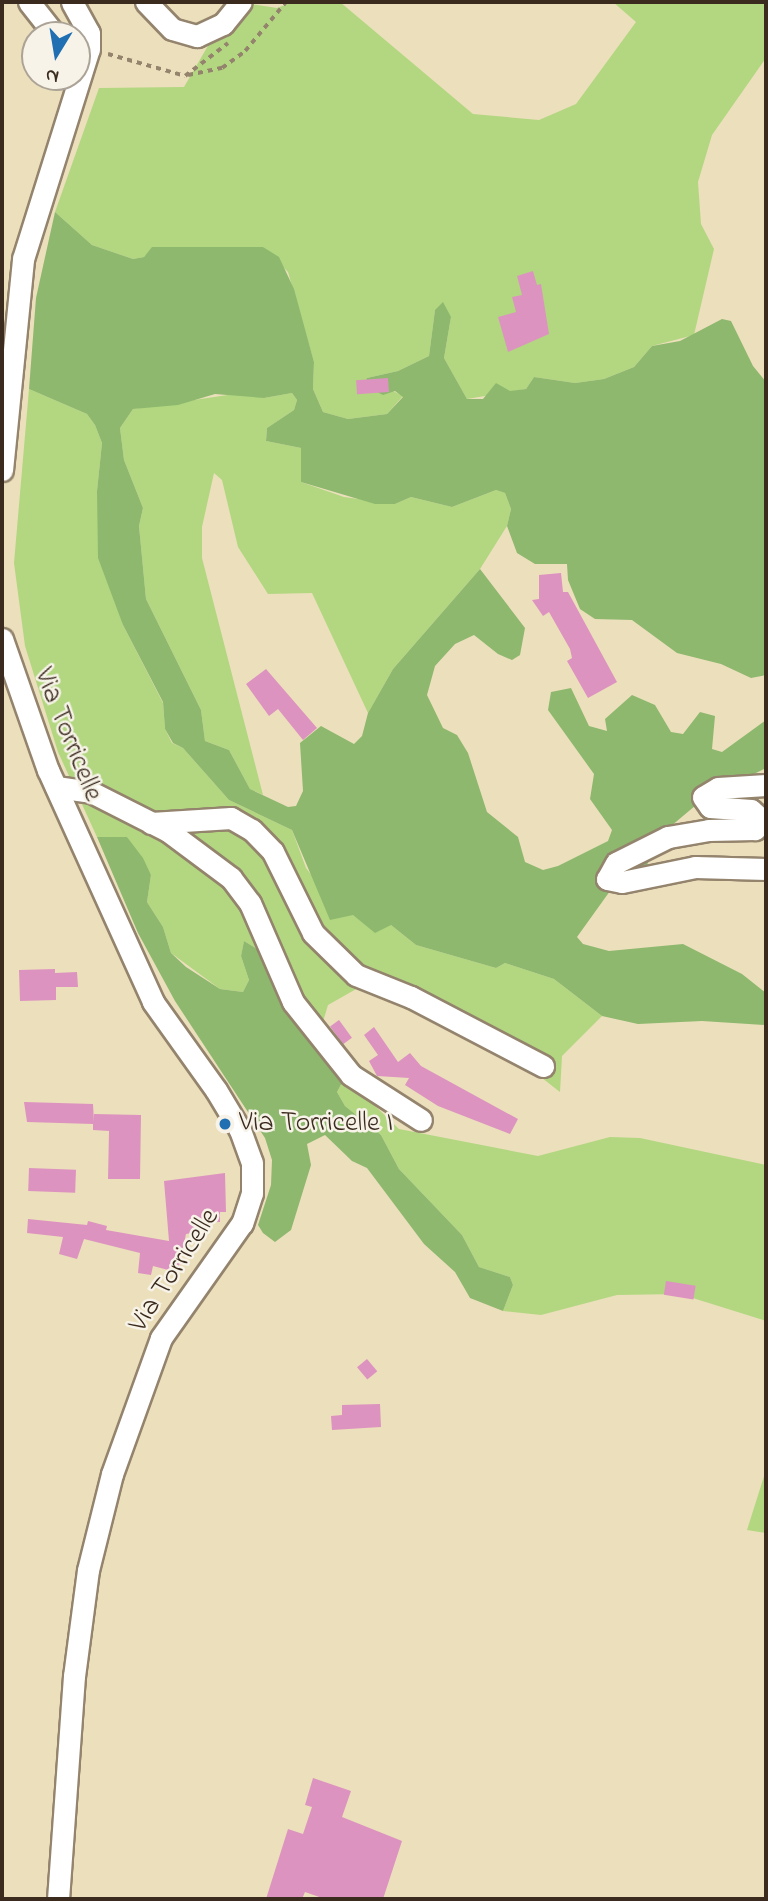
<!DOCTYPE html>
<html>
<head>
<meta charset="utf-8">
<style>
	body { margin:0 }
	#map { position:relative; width:768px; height:1901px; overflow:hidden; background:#ecdfbc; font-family:"Indie Flower",sans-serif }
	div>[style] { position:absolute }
	.green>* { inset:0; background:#b2d780 }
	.forest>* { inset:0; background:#8db86e }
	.building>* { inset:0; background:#dd93bf; transform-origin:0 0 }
	.path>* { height:3.5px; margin-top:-1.75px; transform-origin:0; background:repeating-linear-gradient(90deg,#94846d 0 5px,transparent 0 10px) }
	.roads { filter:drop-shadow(2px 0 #94846d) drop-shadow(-2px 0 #94846d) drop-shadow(0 2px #94846d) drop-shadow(0 -2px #94846d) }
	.minor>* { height:21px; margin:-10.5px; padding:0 10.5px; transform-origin:10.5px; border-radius:10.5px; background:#fff }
	.dots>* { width:19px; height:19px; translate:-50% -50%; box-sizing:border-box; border:4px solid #f7f3e8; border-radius:50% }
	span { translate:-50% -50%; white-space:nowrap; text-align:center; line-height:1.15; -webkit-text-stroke:5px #f7f3e8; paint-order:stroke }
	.street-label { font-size:28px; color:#3b2a1e }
	.poi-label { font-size:28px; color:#3b2a1e }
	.left { translate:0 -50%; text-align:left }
	.frame { position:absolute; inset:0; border:4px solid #3b2a1e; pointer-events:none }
	.north { position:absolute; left:21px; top:21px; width:70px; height:70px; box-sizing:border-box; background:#f7f3e8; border:2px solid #aca397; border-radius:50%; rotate:191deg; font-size:19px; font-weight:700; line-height:28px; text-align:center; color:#3b2a1e }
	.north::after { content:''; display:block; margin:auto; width:24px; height:32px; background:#1f6fb2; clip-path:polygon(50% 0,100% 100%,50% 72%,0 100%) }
</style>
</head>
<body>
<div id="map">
	<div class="green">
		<i style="clip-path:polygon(293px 2px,340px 2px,473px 114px,539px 120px,576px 104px,636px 22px,613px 2px,766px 2px,766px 58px,712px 135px,698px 182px,701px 224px,714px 249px,694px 335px,652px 346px,634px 367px,604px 379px,575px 383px,534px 377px,526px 389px,467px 399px,444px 358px,451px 317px,435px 310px,429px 356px,398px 371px,367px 378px,403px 396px,387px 414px,348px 419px,323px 412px,313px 389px,314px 362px,288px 272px,263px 247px,153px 247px,144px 257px,133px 259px,92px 245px,55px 212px,99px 88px,184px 87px,216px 32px,250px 4px,277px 8px)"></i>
		<i style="clip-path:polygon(29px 389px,87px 414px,95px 425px,102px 443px,97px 491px,123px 625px,163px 703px,165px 729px,172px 743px,183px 748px,229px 800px,292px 830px,306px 868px,342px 915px,353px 915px,369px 925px,391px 925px,416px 945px,496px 968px,505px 963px,554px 979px,602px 1016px,562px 1056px,560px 1092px,488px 1036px,365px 984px,328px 1005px,319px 1035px,275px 960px,244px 941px,241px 956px,249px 980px,243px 992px,220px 989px,171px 953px,163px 927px,147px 902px,151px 875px,127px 837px,97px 837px,58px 752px,25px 646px,14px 563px)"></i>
		<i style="clip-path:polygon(241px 393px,264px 398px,292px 393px,297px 400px,294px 410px,267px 428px,266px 441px,301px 448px,301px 482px,344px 497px,395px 504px,411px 497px,452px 507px,496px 490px,505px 493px,511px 509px,507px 526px,480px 569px,393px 669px,368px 713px,312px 593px,268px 594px,238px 547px,222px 480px,214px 473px,202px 527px,202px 558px,263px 795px,250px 789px,229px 750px,205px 741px,201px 710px,146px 599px,139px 526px,143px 508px,124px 460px,120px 428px,133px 409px)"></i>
		<i style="clip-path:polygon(345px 1077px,399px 1129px,538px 1156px,610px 1137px,640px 1138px,766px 1165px,766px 1321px,680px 1294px,617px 1295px,541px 1315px,503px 1311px,513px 1285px,510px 1277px,479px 1267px,462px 1235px,399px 1169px,381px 1135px,345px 1106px,337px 1092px)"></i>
		<i style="clip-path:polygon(766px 1470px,766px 1533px,747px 1530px)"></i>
	</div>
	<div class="forest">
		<i style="clip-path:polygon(55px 212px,92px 245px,133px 259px,144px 257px,152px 247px,263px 247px,279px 257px,294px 289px,314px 362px,313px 389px,323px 412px,348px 419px,387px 414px,403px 397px,395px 391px,383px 395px,365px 386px,367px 378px,398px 371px,429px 356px,435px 310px,443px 302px,451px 317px,444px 358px,467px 399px,483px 399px,496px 383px,510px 391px,526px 389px,534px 377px,575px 383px,604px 379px,634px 367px,652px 346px,680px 341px,722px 319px,731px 321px,753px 366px,766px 382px,766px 675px,751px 678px,721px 664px,677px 653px,632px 620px,595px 619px,580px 609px,568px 580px,567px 564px,535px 564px,517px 553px,507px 526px,511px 509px,505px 493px,496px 490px,452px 507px,411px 497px,395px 504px,375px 504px,301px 482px,301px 448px,266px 441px,267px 428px,294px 410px,297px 400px,292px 393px,264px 398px,215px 394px,178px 405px,133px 409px,120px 428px,124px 460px,143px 508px,139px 526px,146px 599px,201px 710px,205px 741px,229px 750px,250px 789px,288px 807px,296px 806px,303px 791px,300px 743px,321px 726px,354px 744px,362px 736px,368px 713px,393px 669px,480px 569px,525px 628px,520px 655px,512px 660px,498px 654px,474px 635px,455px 644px,435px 666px,427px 695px,443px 728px,457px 735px,468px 753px,487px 812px,518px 837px,525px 862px,543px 870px,558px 866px,608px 841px,612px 830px,590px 799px,594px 774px,548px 710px,551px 692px,571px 688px,589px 726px,607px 731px,605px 719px,632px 695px,655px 705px,671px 732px,683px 734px,700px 712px,715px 716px,712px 749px,722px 752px,766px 720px,766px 768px,702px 800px,658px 837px,642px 878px,610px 891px,577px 937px,583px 944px,609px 951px,683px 944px,742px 974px,766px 993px,766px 1025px,702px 1021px,638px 1024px,602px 1016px,554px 979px,505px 963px,496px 968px,416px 945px,391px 925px,375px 933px,353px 915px,330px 920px,292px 830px,229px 800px,183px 748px,173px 743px,165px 729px,163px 702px,123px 625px,98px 558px,97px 491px,102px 443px,95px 425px,87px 414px,29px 389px,36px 298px)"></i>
		<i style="clip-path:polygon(97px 837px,127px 837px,143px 858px,151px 875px,147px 902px,163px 927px,171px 953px,186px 967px,220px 989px,243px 992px,249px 980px,241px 956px,244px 941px,275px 960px,345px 1077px,337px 1092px,345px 1106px,381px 1135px,399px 1169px,462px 1235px,479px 1267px,510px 1277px,513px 1285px,503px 1311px,470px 1298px,455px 1272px,424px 1244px,367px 1168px,352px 1161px,325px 1135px,307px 1144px,311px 1165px,291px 1230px,275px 1242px,263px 1233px,258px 1225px,271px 1185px,272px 1160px,265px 1138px,175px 1001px,138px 933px)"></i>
	</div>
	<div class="building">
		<i style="clip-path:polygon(533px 271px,537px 285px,541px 284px,549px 334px,508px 352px,498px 317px,516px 312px,512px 297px,522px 295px,517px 276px)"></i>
		<i style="left:388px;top:378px;width:14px;height:32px;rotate:86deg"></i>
		<i style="clip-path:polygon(561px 573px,563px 592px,568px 592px,617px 682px,588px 698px,567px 661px,572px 658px,570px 649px,549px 612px,543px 616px,532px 600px,539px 599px,539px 575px)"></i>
		<i style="clip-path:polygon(266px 669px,317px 728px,303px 740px,278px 709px,269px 716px,246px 684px)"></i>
		<i style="clip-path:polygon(55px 969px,55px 973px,77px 972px,78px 987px,56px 987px,56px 1000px,20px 1001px,19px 970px)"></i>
		<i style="left:339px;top:1020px;width:22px;height:11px;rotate:54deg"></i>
		<i style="clip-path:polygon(374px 1027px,398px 1062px,410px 1053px,421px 1066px,518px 1119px,510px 1134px,438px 1106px,405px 1085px,409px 1078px,377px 1076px,369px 1061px,378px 1055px,364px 1035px)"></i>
		<i style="clip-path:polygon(24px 1102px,93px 1104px,94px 1122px,94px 1114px,141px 1115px,140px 1179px,108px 1179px,109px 1131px,93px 1130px,93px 1124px,27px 1122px)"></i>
		<i style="left:29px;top:1168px;width:47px;height:23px;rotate:2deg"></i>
		<i style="clip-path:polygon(225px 1173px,226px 1212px,220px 1212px,220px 1222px,195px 1223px,197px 1232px,186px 1234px,176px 1280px,172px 1271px,153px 1266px,151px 1275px,138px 1273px,140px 1253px,84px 1239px,77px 1259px,59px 1254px,63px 1237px,27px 1233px,28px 1219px,87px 1225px,88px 1221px,107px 1226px,106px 1230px,169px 1241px,164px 1181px)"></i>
		<i style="left:666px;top:1281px;width:30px;height:14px;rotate:9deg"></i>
		<i style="left:367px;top:1359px;width:16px;height:13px;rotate:50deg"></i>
		<i style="clip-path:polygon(380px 1404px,381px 1427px,332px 1430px,331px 1416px,342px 1415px,342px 1405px)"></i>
		<i style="clip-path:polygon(313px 1778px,351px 1791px,342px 1817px,402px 1841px,383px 1899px,325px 1899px,305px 1892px,302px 1899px,266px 1899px,288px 1829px,303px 1834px,312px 1807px,305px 1805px)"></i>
	</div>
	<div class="path">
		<i style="left:108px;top:54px;width:80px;rotate:15.9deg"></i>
		<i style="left:185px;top:76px;width:54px;rotate:-37.5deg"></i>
		<i style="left:188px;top:75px;width:35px;rotate:-12deg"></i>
		<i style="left:222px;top:68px;width:29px;rotate:-36deg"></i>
		<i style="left:245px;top:51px;width:64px;rotate:-50.1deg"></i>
	</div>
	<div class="roads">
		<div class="minor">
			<i style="left:29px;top:2px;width:42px;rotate:51.8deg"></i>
			<i style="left:146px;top:2px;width:37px;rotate:46deg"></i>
			<i style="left:172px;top:29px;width:26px;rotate:16deg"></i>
			<i style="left:197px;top:36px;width:29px;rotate:-25deg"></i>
			<i style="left:223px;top:24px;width:28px;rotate:-51deg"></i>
			<i style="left:2px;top:470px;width:212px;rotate:-84.3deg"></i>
			<i style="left:23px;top:259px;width:220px;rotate:-72.6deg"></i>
			<i style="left:89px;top:49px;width:16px;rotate:-90deg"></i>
			<i style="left:89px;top:33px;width:35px;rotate:-119deg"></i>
			<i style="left:2px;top:639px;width:139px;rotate:70.7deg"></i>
			<i style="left:48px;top:770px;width:255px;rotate:65.6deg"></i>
			<i style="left:153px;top:1002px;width:108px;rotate:54.4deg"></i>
			<i style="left:216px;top:1090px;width:47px;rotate:59deg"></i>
			<i style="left:240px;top:1130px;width:35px;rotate:70deg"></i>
			<i style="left:252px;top:1163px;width:30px;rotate:90deg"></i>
			<i style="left:252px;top:1193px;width:32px;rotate:108deg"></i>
			<i style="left:242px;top:1223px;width:141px;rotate:125.2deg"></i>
			<i style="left:161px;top:1338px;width:145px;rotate:109.8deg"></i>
			<i style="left:112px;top:1474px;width:99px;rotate:104deg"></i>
			<i style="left:88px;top:1570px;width:107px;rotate:97.5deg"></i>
			<i style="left:74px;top:1676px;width:224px;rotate:94.1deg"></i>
			<i style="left:766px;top:785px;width:48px;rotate:176.4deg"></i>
			<i style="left:718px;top:788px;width:17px;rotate:149deg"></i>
			<i style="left:703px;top:797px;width:12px;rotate:55deg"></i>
			<i style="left:710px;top:807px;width:41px;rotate:4.2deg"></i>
			<i style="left:751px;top:810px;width:13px;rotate:42deg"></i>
			<i style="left:761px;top:819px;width:12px;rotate:121deg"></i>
			<i style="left:755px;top:829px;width:46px;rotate:178.8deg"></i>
			<i style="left:709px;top:830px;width:42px;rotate:170.3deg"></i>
			<i style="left:668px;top:837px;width:58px;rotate:153.4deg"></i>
			<i style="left:616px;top:863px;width:18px;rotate:119deg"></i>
			<i style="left:607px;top:879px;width:15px;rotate:11deg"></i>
			<i style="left:622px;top:882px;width:75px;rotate:-11.6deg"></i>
			<i style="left:695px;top:867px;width:71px;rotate:1.6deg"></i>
			<i style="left:56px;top:787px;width:35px;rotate:8deg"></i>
			<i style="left:91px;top:792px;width:86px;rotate:26.9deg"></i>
			<i style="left:168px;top:831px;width:79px;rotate:36.7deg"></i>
			<i style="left:231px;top:878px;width:31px;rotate:53deg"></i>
			<i style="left:250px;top:903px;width:108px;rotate:66.5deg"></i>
			<i style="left:293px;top:1002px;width:93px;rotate:51.5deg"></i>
			<i style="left:351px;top:1075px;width:83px;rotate:32.7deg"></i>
			<i style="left:151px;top:823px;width:80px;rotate:-3.6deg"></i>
			<i style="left:231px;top:818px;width:24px;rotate:30deg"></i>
			<i style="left:252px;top:830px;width:30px;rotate:46deg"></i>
			<i style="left:273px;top:852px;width:90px;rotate:63.7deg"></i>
			<i style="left:313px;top:933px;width:60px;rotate:44.3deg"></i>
			<i style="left:356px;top:975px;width:59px;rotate:21.8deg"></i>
			<i style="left:411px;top:997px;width:149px;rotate:27.6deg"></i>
		</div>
	</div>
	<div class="dots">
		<i style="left:225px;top:1124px;background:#1f6fb2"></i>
	</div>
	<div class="street-label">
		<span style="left:67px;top:735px;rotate:68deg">Via Torricelle</span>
		<span style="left:175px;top:1271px;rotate:-57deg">Via Torricelle</span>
	</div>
	<div class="poi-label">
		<span class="left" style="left:239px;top:1124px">Via Torricelle I</span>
	</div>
	<div class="frame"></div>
	<div class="north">N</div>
</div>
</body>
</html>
